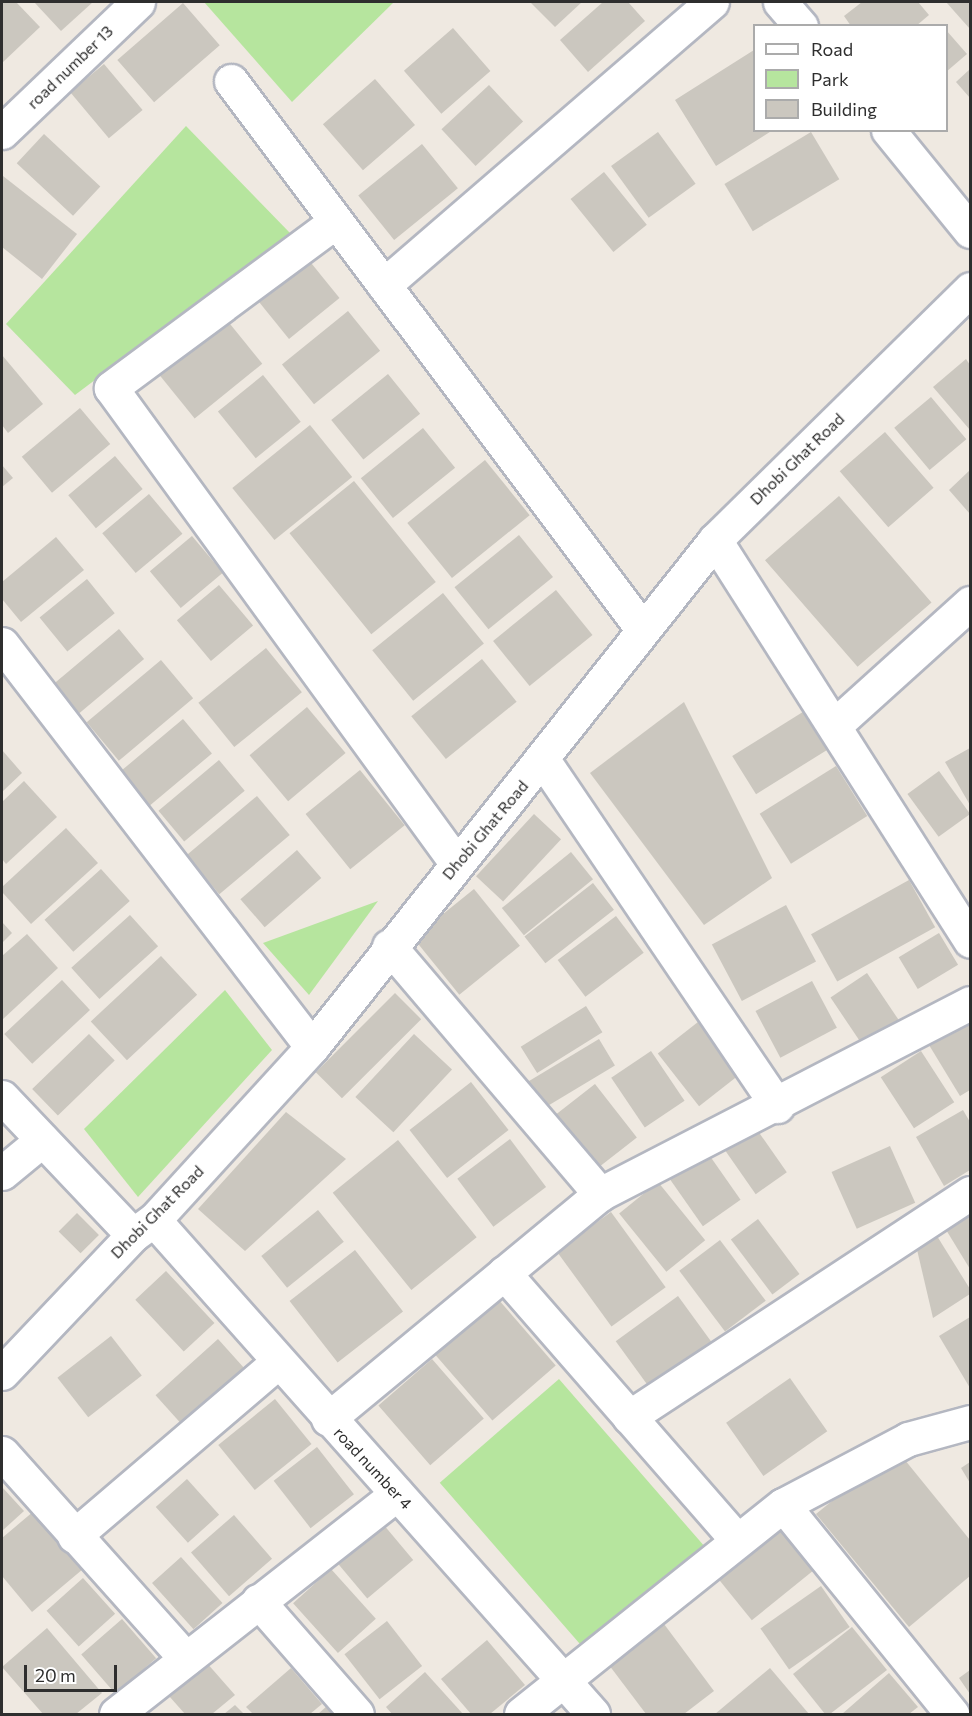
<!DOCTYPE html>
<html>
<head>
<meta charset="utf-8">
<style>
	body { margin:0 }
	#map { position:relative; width:972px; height:1716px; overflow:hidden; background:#efe9e1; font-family:Commissioner,sans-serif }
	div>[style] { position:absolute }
	.green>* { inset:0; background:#b6e59e; transform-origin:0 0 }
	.building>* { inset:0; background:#cbc7bf; transform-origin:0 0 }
	.roads { filter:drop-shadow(2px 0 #b4b7c1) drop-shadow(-2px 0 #b4b7c1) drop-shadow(0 2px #b4b7c1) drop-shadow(0 -2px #b4b7c1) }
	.minor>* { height:33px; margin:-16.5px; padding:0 16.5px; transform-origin:16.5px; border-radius:16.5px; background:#fff }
	.tertiary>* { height:33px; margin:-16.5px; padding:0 16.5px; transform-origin:16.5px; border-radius:16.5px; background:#fff }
	.secondary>* { height:33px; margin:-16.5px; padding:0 16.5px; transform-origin:16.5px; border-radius:16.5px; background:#fff }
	span { translate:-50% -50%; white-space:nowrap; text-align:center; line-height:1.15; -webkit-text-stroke:4.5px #fff; paint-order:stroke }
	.street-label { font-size:16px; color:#2e2e2e }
	.frame { position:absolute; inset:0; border:3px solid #2e2e2e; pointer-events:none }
	.legend { position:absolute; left:753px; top:24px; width:195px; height:108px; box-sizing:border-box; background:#fff; border:2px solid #ababab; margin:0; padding:8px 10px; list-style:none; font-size:18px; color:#2e2e2e }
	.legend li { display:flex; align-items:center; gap:12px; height:30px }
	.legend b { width:30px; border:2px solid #ababab }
	.scale { position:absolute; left:24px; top:1665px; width:93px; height:27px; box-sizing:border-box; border:3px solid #2e2e2e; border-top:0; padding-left:8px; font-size:18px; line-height:21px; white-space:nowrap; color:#2e2e2e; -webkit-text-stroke:4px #fff; paint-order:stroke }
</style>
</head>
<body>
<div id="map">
	<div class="green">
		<i style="clip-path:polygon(204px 2px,394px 2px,292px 102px)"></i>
		<i style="clip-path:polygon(186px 126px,290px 233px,75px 395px,6px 324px)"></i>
		<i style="clip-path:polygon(378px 901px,309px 995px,263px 943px)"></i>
		<i style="clip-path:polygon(225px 990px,272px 1050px,138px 1197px,84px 1129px)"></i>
		<i style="left:559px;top:1379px;width:220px;height:158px;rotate:49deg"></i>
	</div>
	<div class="building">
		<i style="clip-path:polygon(2px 2px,16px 2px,40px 27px,2px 63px)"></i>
		<i style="clip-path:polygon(34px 2px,93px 2px,61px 31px)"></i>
		<i style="clip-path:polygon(530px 2px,582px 2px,555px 27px)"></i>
		<i style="clip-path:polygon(603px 2px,628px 2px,645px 21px,588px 72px,560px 40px)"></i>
		<i style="clip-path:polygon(862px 2px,918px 2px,929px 15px,916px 26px,851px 26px,844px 16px)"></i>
		<i style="clip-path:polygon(946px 2px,970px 2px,970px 29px)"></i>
		<i style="left:183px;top:3px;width:56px;height:87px;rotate:49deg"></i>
		<i style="left:453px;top:28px;width:57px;height:65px;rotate:49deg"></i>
		<i style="clip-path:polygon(946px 30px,967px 54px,946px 72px)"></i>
		<i style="clip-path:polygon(754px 50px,754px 130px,773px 130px,716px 166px,675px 100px)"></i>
		<i style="left:104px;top:64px;width:60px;height:44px;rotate:50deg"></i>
		<i style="clip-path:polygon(970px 69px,970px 98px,956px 82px)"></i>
		<i style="left:375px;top:79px;width:61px;height:69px;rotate:49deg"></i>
		<i style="left:489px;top:85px;width:50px;height:65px;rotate:47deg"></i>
		<i style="left:658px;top:132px;width:64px;height:58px;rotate:54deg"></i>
		<i style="left:811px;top:132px;width:55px;height:101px;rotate:59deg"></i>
		<i style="left:44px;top:134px;width:77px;height:40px;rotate:43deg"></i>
		<i style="left:422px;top:144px;width:57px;height:82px;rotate:51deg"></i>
		<i style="left:604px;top:172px;width:68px;height:43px;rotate:51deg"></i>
		<i style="clip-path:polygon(3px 176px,77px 234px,42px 279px,2px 247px)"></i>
		<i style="left:303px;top:253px;width:58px;height:65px;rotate:51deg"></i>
		<i style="left:348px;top:311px;width:51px;height:85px;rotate:51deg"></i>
		<i style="left:222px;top:314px;width:64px;height:87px;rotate:51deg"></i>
		<i style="clip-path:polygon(2px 355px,43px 404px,8px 433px,2px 425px)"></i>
		<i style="clip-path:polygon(966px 359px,970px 365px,970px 430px,933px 387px)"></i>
		<i style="left:388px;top:374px;width:51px;height:73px;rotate:51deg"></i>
		<i style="left:263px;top:375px;width:60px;height:58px;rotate:51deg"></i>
		<i style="left:931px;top:397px;width:55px;height:48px;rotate:50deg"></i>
		<i style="left:80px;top:408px;width:47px;height:76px;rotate:50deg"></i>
		<i style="left:310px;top:425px;width:67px;height:100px;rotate:51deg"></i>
		<i style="left:423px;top:428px;width:51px;height:80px;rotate:51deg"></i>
		<i style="left:885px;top:432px;width:74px;height:60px;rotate:49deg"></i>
		<i style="left:115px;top:456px;width:43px;height:61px;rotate:50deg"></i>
		<i style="left:485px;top:460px;width:71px;height:100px;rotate:51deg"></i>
		<i style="clip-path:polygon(2px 465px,13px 478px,2px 487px)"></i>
		<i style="clip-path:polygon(970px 470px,970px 514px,949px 490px)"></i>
		<i style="left:354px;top:481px;width:130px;height:83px;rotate:51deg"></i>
		<i style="left:149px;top:494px;width:52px;height:61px;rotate:50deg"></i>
		<i style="left:839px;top:496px;width:141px;height:98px;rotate:49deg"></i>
		<i style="left:519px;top:535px;width:54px;height:83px;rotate:51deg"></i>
		<i style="left:192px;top:536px;width:48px;height:55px;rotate:50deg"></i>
		<i style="clip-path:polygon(56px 537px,84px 570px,21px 622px,2px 599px,2px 582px)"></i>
		<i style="left:87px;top:579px;width:44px;height:61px;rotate:51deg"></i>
		<i style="left:219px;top:585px;width:53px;height:55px;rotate:50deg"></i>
		<i style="left:556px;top:590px;width:58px;height:81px;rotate:51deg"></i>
		<i style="left:443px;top:593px;width:65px;height:91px;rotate:51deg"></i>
		<i style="left:119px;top:629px;width:39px;height:85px;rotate:50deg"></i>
		<i style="left:266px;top:648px;width:57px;height:87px;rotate:51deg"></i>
		<i style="left:482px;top:659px;width:55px;height:91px;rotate:51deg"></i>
		<i style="left:161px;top:660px;width:50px;height:97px;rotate:50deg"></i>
		<i style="clip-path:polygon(684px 702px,772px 878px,704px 925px,590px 773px)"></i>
		<i style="left:307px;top:707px;width:60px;height:75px;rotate:50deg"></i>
		<i style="left:806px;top:710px;width:45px;height:87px;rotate:58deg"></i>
		<i style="left:183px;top:719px;width:45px;height:83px;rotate:50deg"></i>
		<i style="clip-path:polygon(970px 748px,970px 805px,945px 762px)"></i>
		<i style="clip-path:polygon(2px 750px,22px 773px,2px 792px)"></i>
		<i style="left:219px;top:760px;width:40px;height:79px;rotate:50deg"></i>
		<i style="left:836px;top:766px;width:59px;height:90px;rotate:58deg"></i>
		<i style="left:360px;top:770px;width:71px;height:70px;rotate:51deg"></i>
		<i style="left:939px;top:771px;width:53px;height:39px;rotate:54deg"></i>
		<i style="clip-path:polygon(24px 781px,57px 817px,6px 864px,2px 859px,2px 802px)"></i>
		<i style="left:257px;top:796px;width:51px;height:92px;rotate:50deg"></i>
		<i style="left:534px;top:814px;width:37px;height:85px;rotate:43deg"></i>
		<i style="clip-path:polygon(66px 828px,98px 863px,31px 924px,2px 892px,2px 887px)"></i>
		<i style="left:297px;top:850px;width:37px;height:75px;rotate:49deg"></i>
		<i style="left:571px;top:852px;width:35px;height:89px;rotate:51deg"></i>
		<i style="left:101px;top:869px;width:43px;height:76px;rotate:48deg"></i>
		<i style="left:909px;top:880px;width:54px;height:112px;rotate:61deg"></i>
		<i style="left:593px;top:883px;width:34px;height:87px;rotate:52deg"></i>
		<i style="left:474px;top:889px;width:73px;height:78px;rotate:51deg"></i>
		<i style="left:786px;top:905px;width:64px;height:84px;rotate:62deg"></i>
		<i style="left:130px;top:915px;width:42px;height:79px;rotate:48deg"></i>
		<i style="left:616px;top:916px;width:46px;height:73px;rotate:53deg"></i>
		<i style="clip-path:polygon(2px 922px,12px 933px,2px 943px)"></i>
		<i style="left:939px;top:933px;width:37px;height:47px;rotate:59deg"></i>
		<i style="clip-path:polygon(27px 934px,58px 968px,2px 1020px,2px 956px)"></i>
		<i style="left:161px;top:956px;width:53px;height:96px;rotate:47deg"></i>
		<i style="left:867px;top:973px;width:58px;height:44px;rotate:56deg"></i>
		<i style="left:62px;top:980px;width:41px;height:79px;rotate:47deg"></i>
		<i style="left:812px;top:981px;width:53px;height:64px;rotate:62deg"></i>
		<i style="left:395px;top:993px;width:37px;height:112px;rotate:45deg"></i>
		<i style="left:586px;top:1006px;width:31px;height:77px;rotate:58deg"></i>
		<i style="clip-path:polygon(970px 1020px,970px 1090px,960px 1096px,929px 1045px)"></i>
		<i style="left:698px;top:1022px;width:67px;height:51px;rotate:52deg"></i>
		<i style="left:89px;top:1034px;width:37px;height:79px;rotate:46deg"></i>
		<i style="left:414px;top:1034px;width:52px;height:86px;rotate:43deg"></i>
		<i style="left:599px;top:1039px;width:31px;height:83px;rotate:59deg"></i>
		<i style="left:651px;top:1051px;width:60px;height:48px;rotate:56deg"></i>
		<i style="left:921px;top:1051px;width:61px;height:48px;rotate:57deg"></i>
		<i style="left:471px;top:1082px;width:61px;height:78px;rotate:52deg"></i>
		<i style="left:595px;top:1084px;width:68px;height:50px;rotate:52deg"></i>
		<i style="clip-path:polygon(963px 1110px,970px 1122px,970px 1170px,944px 1186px,916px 1137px)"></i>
		<i style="clip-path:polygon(286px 1112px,346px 1159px,245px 1251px,198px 1209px)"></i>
		<i style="left:753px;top:1124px;width:59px;height:38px;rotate:55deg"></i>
		<i style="left:510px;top:1139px;width:60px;height:66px;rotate:53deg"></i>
		<i style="left:398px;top:1140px;width:125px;height:84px;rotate:51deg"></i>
		<i style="left:890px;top:1146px;width:62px;height:64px;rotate:66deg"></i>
		<i style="left:705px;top:1149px;width:62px;height:46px;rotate:55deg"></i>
		<i style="left:658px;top:1182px;width:75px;height:50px;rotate:51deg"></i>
		<i style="clip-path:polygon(970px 1201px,970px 1269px,940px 1220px)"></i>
		<i style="left:318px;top:1210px;width:41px;height:73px;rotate:51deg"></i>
		<i style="left:611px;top:1212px;width:93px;height:67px;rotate:54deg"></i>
		<i style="left:77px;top:1213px;width:31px;height:26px;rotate:45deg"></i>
		<i style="left:758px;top:1219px;width:69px;height:34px;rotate:53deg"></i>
		<i style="clip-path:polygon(932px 1228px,970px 1289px,970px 1294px,933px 1318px,915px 1241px)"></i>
		<i style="left:720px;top:1240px;width:76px;height:51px;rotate:53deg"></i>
		<i style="left:355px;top:1250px;width:78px;height:83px;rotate:52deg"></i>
		<i style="left:166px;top:1271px;width:71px;height:42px;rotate:47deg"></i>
		<i style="left:678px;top:1296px;width:57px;height:77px;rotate:54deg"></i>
		<i style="left:498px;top:1299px;width:88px;height:84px;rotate:49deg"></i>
		<i style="clip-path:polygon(970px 1317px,970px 1388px,939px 1336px)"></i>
		<i style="left:111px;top:1336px;width:50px;height:68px;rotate:52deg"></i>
		<i style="left:218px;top:1339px;width:43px;height:84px;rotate:48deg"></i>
		<i style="left:432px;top:1359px;width:79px;height:71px;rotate:49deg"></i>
		<i style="left:790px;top:1378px;width:65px;height:78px;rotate:55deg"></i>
		<i style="left:275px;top:1399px;width:58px;height:73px;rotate:51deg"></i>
		<i style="left:317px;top:1447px;width:60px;height:55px;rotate:52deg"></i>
		<i style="clip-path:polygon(896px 1449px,970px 1540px,970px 1576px,909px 1627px,816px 1514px)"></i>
		<i style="clip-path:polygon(970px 1462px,970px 1483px,961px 1468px)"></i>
		<i style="left:187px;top:1479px;width:48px;height:42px;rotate:48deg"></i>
		<i style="clip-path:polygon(2px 1487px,24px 1511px,2px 1531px)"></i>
		<i style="clip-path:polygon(34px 1511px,83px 1569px,32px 1612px,2px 1576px,2px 1538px)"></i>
		<i style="left:234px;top:1515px;width:58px;height:57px;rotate:49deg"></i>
		<i style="left:383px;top:1524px;width:47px;height:60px;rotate:50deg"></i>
		<i style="left:780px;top:1528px;width:54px;height:80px;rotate:51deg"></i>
		<i style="left:181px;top:1557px;width:62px;height:39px;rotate:48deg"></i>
		<i style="left:331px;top:1569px;width:67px;height:51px;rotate:48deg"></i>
		<i style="left:83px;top:1578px;width:48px;height:49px;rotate:48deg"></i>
		<i style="left:821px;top:1586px;width:50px;height:74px;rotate:55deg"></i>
		<i style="left:122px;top:1619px;width:52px;height:54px;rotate:49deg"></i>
		<i style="left:387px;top:1621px;width:57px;height:54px;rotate:52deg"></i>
		<i style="clip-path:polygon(664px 1624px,714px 1691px,684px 1714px,646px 1714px,609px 1665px)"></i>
		<i style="clip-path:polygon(852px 1627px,887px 1670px,830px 1714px,825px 1714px,793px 1674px)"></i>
		<i style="clip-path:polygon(47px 1628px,102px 1693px,76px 1714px,43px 1714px,2px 1667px)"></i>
		<i style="clip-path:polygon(487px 1640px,525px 1685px,490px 1714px,471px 1714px,441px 1679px)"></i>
		<i style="clip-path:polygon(206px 1662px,235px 1695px,212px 1714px,185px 1714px,169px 1696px)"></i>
		<i style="clip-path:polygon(291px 1668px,322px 1704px,310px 1714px,253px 1714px,246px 1707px)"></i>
		<i style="clip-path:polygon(770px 1668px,809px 1714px,715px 1714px)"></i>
		<i style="clip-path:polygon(970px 1670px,970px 1694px,959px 1678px)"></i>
		<i style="clip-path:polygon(425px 1672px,463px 1714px,392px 1714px,386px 1707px)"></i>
		<i style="clip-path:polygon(889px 1673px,918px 1707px,909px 1714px,842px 1714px)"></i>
		<i style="clip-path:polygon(235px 1705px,244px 1714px,224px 1714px)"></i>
		<i style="clip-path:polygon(327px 1706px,334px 1714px,318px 1714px)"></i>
	</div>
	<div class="roads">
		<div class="minor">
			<i style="left:780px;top:2px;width:32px;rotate:49deg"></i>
			<i style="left:231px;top:81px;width:686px;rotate:53.11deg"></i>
			<i style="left:888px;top:130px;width:130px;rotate:50.9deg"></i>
			<i style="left:2px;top:132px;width:188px;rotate:-43.7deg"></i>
			<i style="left:335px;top:222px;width:279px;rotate:143.5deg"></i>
			<i style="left:111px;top:388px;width:588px;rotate:53.99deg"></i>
			<i style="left:384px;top:285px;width:433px;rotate:-40.8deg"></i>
			<i style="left:2px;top:644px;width:508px;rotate:52.43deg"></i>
			<i style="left:835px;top:725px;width:182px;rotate:-42.1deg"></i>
			<i style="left:543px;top:760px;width:418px;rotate:55.9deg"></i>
			<i style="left:389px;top:946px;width:326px;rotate:49.6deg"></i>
			<i style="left:2px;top:1097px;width:190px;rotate:46.5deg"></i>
			<i style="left:2px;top:1173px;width:52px;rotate:-39.5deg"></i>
			<i style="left:154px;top:1220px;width:661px;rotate:48.37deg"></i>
			<i style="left:504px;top:1273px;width:354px;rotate:48.9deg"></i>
			<i style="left:629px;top:1417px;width:408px;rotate:-33.3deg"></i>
			<i style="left:328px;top:1419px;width:353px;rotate:-39.6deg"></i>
			<i style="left:600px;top:1194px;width:416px;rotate:-27.3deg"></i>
			<i style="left:2px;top:1453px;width:276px;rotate:48.2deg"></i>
			<i style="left:783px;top:1505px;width:269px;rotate:51deg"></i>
			<i style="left:74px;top:1536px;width:268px;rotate:-40.5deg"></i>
			<i style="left:258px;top:1601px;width:150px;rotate:48.8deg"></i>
			<i style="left:116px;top:1714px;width:357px;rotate:-38.1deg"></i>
			<i style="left:521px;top:1714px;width:335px;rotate:-38.6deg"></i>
			<i style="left:783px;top:1505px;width:141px;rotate:-27.8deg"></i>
			<i style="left:908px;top:1439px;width:64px;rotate:-15.3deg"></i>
		</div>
		<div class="tertiary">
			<i style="left:715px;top:540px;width:475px;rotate:57.5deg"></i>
		</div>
		<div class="secondary">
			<i style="left:2px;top:1373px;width:190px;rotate:-46.5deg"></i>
			<i style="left:133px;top:1235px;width:26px;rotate:-36deg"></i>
			<i style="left:154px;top:1220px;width:234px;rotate:-47.6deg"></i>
			<i style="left:312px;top:1047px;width:648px;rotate:-51.52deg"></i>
			<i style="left:715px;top:540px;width:358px;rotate:-44.5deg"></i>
		</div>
	</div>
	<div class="street-label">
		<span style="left:70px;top:67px;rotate:-44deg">road number 13</span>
		<span style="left:797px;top:459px;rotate:-44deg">Dhobi Ghat Road</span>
		<span style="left:485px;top:830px;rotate:-50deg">Dhobi Ghat Road</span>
		<span style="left:157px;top:1212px;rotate:-45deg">Dhobi Ghat Road</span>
		<span style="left:373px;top:1468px;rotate:47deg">road number 4</span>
	</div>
	<div class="frame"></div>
	<ul class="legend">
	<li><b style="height:8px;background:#fff"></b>Road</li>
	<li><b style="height:16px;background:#b6e59e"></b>Park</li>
	<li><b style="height:16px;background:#cbc7bf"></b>Building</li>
	</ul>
	<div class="scale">20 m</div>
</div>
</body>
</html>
